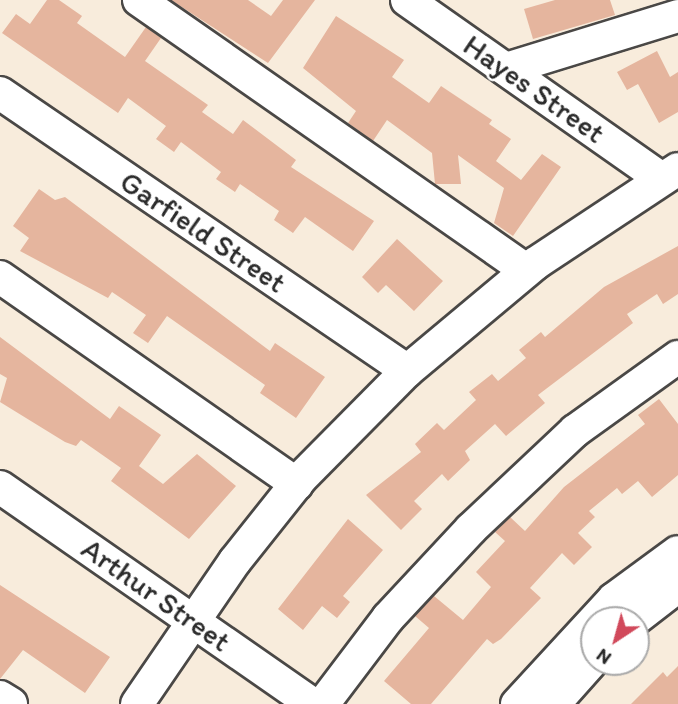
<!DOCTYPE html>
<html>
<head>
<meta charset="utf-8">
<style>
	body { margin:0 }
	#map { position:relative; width:678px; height:704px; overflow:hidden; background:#f8ecdc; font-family:Itim,sans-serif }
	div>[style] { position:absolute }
	.building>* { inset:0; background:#e5b59e }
	.roads { filter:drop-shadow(2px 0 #4a4846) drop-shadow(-2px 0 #4a4846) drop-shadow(0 2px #4a4846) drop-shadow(0 -2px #4a4846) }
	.minor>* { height:32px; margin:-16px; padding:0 16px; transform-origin:16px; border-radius:16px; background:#fff }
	span { translate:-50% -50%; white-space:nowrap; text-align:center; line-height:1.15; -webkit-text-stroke:5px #fff; paint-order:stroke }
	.street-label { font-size:30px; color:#2b2b2b }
	.north { position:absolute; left:580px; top:606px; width:70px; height:70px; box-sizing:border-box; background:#fff; border:2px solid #aaa; border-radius:50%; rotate:216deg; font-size:19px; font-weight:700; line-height:28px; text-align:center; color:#2b2b2b }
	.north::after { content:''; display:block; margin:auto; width:24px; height:32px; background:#d1495b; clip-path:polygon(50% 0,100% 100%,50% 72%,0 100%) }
</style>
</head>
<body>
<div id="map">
	<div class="building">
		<i style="clip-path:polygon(47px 0,59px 0,82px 16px,77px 23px,125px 57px,146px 27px,161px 38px,145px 61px,208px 105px,202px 112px,233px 134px,243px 120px,296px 160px,291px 167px,374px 221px,353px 251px,305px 217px,293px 233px,274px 220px,279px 211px,240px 184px,235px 192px,216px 179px,221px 172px,181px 142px,174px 152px,156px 139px,166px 126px,128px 98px,118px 113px,2px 33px,16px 14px,30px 24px)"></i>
		<i style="clip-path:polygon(171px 0,248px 0,271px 16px,283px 0,315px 0,268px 63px)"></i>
		<i style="clip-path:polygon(555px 0,610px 0,615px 15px,533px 39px,524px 9px)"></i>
		<i style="clip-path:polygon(336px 16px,404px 60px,392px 77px,429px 103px,441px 86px,492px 120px,489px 124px,511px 139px,496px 161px,521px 180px,542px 154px,561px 167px,513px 236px,494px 223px,504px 188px,458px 155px,461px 184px,435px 184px,432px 153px,387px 120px,373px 141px,348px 123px,356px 111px,303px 68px)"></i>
		<i style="clip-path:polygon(657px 51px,670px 77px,678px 72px,678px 112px,659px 123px,638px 84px,627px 90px,617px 72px)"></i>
		<i style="clip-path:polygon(39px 189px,55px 200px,65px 197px,270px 351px,275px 343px,325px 377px,296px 418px,260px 393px,265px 385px,167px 316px,148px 343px,133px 333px,146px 315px,112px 292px,108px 298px,20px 251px,29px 238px,13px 226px)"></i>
		<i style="clip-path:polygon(397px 239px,443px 281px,414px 311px,386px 285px,378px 293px,362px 277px)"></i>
		<i style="clip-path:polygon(678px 246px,678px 294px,663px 304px,657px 294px,627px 314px,633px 323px,538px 395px,545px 403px,506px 436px,495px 424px,465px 451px,470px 460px,448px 481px,442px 474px,414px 501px,422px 509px,401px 530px,366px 495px,421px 452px,415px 444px,437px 423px,444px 430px,476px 400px,469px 392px,492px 374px,498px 381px,526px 358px,519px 350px,541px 332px,545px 337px,604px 287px)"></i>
		<i style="clip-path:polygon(0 337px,110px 419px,119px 406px,161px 435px,139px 466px,163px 484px,197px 454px,236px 486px,189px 539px,111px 481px,121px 468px,81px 440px,76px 446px,65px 442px,0 402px,7px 378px,0 374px)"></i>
		<i style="clip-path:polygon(659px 399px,678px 424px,678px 475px,652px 497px,638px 481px,622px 494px,617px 488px,589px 511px,595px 517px,578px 533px,592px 547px,574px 565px,562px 553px,530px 588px,541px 598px,501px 639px,493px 644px,487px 639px,431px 704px,411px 704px,384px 681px,429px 628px,415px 616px,434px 596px,463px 620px,491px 587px,476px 572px,505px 541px,495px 532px,510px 517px,525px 531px,564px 487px,645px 424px,638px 415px)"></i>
		<i style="clip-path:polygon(348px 519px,383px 550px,343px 596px,350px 602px,337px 618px,322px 606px,303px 630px,278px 609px)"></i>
		<i style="clip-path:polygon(0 585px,110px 657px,85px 693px,23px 650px,0 679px)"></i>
		<i style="clip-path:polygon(678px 666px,678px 704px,631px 704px,663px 672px,667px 677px)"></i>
	</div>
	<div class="roads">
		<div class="minor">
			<i style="left:139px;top:0;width:472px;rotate:34.9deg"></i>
			<i style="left:407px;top:0;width:309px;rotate:35.1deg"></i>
			<i style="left:506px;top:69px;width:180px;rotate:-17.1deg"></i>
			<i style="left:0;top:93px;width:493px;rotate:34.3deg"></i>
			<i style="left:0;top:277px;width:362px;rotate:34.9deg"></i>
			<i style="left:0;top:487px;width:380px;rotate:34.8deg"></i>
			<i style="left:634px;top:620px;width:56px;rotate:-37.7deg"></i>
			<i style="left:0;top:697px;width:13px;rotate:32deg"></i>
			<i style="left:137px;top:704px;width:173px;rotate:-55.6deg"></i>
			<i style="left:235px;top:561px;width:106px;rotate:-51.5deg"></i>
			<i style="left:301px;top:478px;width:151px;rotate:-45.3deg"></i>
			<i style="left:407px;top:371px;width:168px;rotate:-39.9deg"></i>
			<i style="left:536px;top:263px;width:170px;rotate:-33.5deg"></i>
			<i style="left:323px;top:704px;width:108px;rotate:-52.9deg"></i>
			<i style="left:388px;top:618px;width:122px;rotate:-47deg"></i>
			<i style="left:471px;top:529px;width:143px;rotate:-43.3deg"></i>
			<i style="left:575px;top:431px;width:127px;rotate:-35.7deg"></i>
			<i style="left:517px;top:704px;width:143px;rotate:-47.3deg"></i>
			<i style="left:614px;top:599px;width:79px;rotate:-36.3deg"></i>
			<i style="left:554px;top:704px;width:60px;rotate:-48.4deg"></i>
		</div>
	</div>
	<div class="street-label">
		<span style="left:534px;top:89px;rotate:35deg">Hayes Street</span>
		<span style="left:203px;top:232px;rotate:34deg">Garfield Street</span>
		<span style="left:156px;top:595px;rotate:35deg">Arthur Street</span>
	</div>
	<div class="north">N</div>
</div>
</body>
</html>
